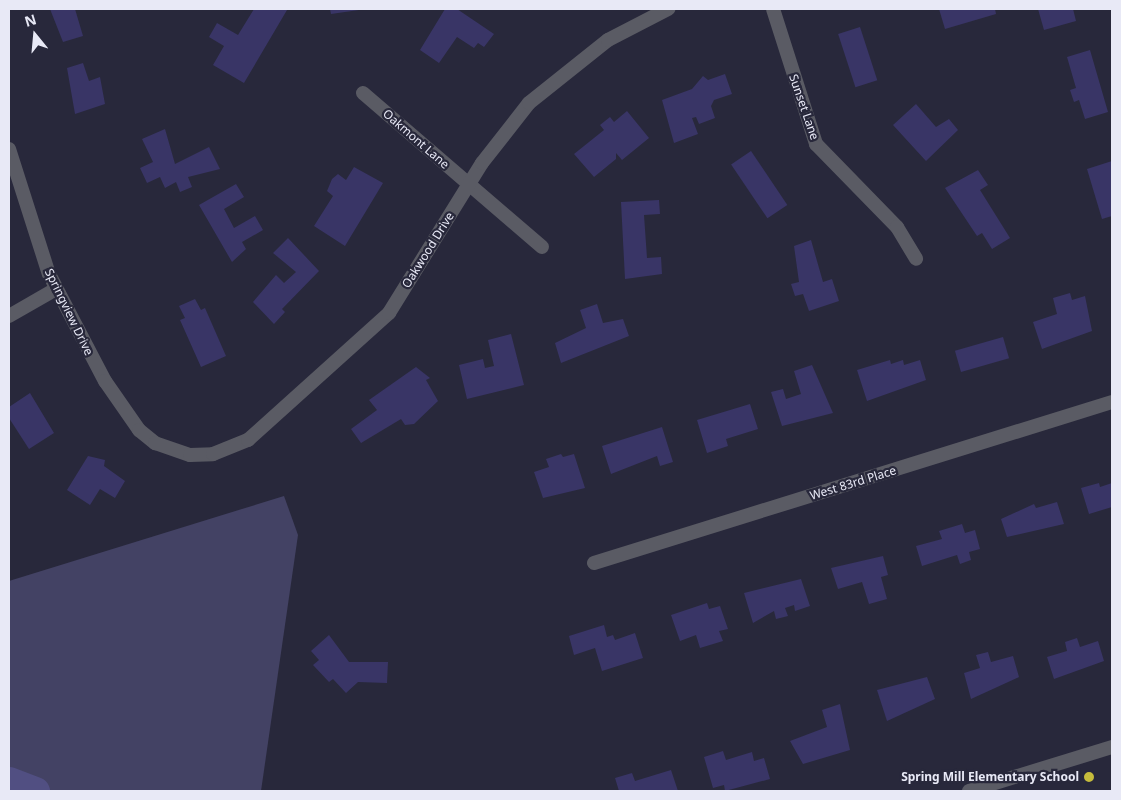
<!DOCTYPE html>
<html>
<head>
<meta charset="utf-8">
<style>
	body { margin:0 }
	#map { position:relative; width:1121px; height:800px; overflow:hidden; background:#28283b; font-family:"Noto Sans",sans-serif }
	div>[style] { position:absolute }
	.green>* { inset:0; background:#434264 }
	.river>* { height:29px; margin:-14.5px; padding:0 14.5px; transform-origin:14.5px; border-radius:14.5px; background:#514f82 }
	.building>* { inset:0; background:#393566; transform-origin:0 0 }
	.minor>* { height:14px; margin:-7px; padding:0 7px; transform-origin:7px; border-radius:7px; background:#5a5b64 }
	.dots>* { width:14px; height:14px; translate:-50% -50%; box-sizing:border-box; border:2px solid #28283b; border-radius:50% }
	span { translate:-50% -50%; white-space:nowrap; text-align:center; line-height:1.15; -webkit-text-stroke:4.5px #28283b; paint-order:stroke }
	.street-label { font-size:12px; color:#e8e9f6 }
	.poi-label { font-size:12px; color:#e8e9f6; font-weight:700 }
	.right { translate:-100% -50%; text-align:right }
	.frame { position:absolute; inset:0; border:10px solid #e8e9f6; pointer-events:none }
	.north { position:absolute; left:10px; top:10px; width:50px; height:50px; -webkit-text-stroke:4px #28283b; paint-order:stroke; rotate:343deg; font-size:14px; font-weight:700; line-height:20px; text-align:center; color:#e8e9f6 }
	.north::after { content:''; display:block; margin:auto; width:18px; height:22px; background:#e8e9f6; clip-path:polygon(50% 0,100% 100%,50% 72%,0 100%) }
</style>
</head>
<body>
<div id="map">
	<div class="green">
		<i style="clip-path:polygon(284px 496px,298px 535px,261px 791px,9px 791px,9px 581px)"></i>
	</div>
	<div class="river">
		<i style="left:9px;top:781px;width:28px;rotate:21deg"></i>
	</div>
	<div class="building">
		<i style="clip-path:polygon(50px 9px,75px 9px,83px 36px,63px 42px)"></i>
		<i style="clip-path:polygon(254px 9px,287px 10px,244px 83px,213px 65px,224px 46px,209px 37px,217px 23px,238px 35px)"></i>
		<i style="clip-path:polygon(330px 9px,359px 9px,359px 10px,331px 14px)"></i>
		<i style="clip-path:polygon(445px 9px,457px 9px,494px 34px,484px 47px,478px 43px,474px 48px,457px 37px,439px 63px,420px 50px)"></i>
		<i style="clip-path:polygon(939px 9px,995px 9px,996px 14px,945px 29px)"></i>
		<i style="clip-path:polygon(1038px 9px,1073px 9px,1076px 21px,1044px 30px)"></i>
		<i style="left:860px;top:27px;width:56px;height:23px;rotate:72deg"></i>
		<i style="clip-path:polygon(1090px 50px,1108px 112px,1085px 119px,1079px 100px,1074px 102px,1070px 90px,1076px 88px,1067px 57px)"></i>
		<i style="clip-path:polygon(83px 63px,89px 81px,100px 77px,105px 104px,75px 114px,67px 68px)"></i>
		<i style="clip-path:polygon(725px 74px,732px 94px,714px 100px,711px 106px,715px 118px,699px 124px,696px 117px,692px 118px,698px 134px,674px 143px,662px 100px,692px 89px,703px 76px,708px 80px)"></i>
		<i style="clip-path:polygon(916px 104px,936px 127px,949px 119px,958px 130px,926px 161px,893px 125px)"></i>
		<i style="clip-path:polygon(627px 111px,649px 138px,622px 160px,616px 153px,616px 159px,594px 177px,574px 154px,604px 130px,600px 125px,610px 117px,614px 122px)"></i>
		<i style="clip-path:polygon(165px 129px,175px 164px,209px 147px,220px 169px,188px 177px,192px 187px,180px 192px,176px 182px,165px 188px,160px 177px,147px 183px,140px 168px,153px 162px,142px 139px)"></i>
		<i style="left:751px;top:151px;width:65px;height:24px;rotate:56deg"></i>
		<i style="clip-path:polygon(1112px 161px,1112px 216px,1102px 219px,1087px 169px)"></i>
		<i style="clip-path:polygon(354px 167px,383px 183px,345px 246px,314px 226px,333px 196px,327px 191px,332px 179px,338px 174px,346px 180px)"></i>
		<i style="clip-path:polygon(978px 170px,988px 185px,980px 190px,1010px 238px,992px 249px,982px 233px,977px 236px,945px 188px)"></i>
		<i style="clip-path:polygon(236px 184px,244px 197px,224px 209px,234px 228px,255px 216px,263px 230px,242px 242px,246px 249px,232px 262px,199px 205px)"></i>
		<i style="clip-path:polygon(659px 200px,660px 214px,644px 215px,647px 258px,661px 257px,662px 274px,625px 279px,621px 202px)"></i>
		<i style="clip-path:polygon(288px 238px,319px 271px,282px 309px,285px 312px,274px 324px,253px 302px,276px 275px,284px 283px,296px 272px,273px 253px)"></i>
		<i style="clip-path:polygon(811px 240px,823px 282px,832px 279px,839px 301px,809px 311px,803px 294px,795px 296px,791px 284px,799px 282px,794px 246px)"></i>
		<i style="clip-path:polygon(1070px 293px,1072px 300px,1085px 296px,1092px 331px,1042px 349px,1033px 322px,1057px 314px,1053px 298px)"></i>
		<i style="clip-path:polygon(195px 299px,201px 310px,205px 308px,226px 356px,201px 367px,180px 320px,185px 318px,179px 306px)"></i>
		<i style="clip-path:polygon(597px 304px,603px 323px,623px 319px,629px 336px,561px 363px,555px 343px,586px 328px,580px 310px)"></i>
		<i style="clip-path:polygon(511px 334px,524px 385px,467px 399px,459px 365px,483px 359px,485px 368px,494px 366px,488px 340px)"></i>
		<i style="left:1003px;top:337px;width:22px;height:50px;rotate:74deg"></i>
		<i style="clip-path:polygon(890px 360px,891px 364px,903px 360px,904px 365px,920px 360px,926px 380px,867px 401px,857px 370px)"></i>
		<i style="clip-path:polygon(812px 365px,833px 413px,782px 426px,771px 392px,783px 389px,786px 399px,801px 394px,794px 371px)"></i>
		<i style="clip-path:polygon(416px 367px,430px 378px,426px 380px,438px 401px,414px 424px,405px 425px,401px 419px,361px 443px,351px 429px,377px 410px,369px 400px)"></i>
		<i style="clip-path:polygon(30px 393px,54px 433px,29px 449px,9px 418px,9px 407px)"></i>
		<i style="clip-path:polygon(750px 404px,758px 429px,726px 439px,728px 446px,707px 453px,697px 420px)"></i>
		<i style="clip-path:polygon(662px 427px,673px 462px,660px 466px,657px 456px,611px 474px,602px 446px)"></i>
		<i style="clip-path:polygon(561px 454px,563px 457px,574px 454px,585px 488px,543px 498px,534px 472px,549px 467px,546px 459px)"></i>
		<i style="clip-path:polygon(88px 456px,105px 460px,104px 466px,125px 481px,115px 498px,100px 489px,90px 505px,67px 490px)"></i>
		<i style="clip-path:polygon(1099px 483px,1100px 487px,1112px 483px,1112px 507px,1089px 514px,1081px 488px)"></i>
		<i style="clip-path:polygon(1057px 502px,1064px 524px,1007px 537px,1001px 519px,1034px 504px,1036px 508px)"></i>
		<i style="clip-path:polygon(962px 524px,965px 533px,975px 530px,980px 549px,969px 552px,971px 560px,960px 564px,957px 555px,922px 566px,916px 546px,942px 539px,939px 531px)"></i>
		<i style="clip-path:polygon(883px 556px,888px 575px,881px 577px,887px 599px,869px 604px,862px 582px,838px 589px,831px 568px)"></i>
		<i style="clip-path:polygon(801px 579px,810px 606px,795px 611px,794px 605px,785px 608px,788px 616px,776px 619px,774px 611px,753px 623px,744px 593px)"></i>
		<i style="clip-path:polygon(707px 603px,709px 609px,720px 606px,728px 629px,719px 631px,723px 641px,700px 648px,696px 635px,680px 641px,671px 615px)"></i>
		<i style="clip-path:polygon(604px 625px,607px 637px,613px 635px,615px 640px,635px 633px,643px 658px,602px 671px,595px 648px,574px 655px,569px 636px)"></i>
		<i style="clip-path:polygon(329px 635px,349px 662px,388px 662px,387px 683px,358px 682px,346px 693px,333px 679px,329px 682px,313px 665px,319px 660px,311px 651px)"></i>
		<i style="clip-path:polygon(1077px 638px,1080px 647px,1098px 641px,1104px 661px,1054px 679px,1047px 657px,1067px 651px,1065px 642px)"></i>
		<i style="clip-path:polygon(988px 652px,991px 662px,1013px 656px,1019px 677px,971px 699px,964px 673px,980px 668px,976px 655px)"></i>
		<i style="clip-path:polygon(927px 677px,935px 699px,887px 721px,877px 690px)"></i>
		<i style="clip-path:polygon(840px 704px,850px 750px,803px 764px,790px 741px,827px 727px,822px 710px)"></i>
		<i style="clip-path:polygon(723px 751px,726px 760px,752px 752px,754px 761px,764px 758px,770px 779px,725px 791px,724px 785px,713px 788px,704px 757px)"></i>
		<i style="clip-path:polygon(671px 770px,678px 791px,619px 791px,615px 778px,632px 773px,635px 781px)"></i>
	</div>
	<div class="minor">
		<i style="left:773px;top:9px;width:142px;rotate:72.3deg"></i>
		<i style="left:816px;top:144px;width:116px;rotate:45.7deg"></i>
		<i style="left:897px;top:227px;width:37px;rotate:59deg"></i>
		<i style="left:363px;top:93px;width:236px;rotate:40.7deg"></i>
		<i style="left:9px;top:149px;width:131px;rotate:72.3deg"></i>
		<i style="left:49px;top:274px;width:121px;rotate:62.4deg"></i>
		<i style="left:105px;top:381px;width:60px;rotate:55.2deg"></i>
		<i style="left:139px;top:430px;width:21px;rotate:39deg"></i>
		<i style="left:155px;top:443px;width:37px;rotate:19deg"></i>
		<i style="left:190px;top:455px;width:23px;rotate:-2deg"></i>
		<i style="left:213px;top:454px;width:38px;rotate:-22deg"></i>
		<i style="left:248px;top:440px;width:190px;rotate:-42deg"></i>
		<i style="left:389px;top:313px;width:176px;rotate:-58.2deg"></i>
		<i style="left:482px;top:163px;width:76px;rotate:-51.9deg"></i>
		<i style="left:529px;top:103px;width:101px;rotate:-38.6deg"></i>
		<i style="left:608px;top:40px;width:68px;rotate:-27.3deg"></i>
		<i style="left:9px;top:316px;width:54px;rotate:-29.9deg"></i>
		<i style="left:594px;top:563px;width:542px;rotate:-17.27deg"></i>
		<i style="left:969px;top:791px;width:150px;rotate:-17.1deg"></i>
	</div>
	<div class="dots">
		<i style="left:1089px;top:777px;background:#c6bc3c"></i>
	</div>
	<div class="street-label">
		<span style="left:804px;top:107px;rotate:71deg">Sunset Lane</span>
		<span style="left:416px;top:139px;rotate:41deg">Oakmont Lane</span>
		<span style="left:428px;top:250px;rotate:-58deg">Oakwood Drive</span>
		<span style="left:69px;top:312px;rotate:64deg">Springview Drive</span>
		<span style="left:853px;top:483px;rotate:-17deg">West 83rd Place</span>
	</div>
	<div class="poi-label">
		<span class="right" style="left:1079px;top:777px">Spring Mill Elementary School</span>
	</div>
	<div class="frame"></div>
	<div class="north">N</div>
</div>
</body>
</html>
